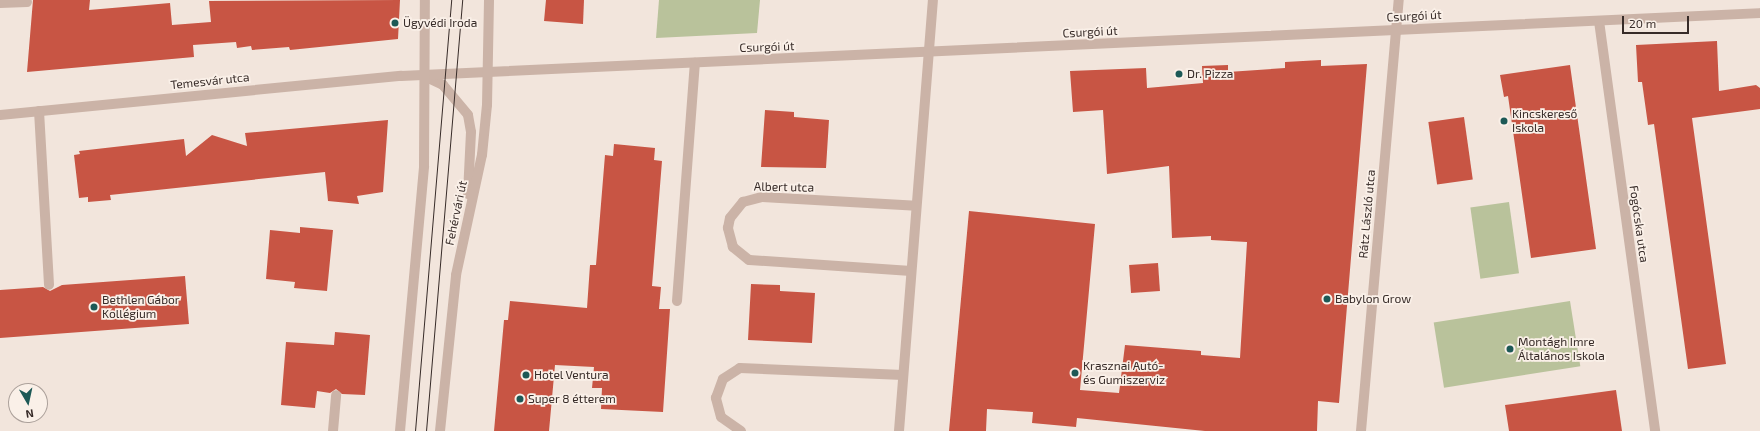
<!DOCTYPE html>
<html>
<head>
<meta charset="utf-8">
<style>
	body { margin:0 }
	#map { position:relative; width:1760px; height:431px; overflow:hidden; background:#f2e5dc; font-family:"Exo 2",sans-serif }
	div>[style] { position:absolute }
	.green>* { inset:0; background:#b9c29b; transform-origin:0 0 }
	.building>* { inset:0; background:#c85544; transform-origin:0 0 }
	.minor>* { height:10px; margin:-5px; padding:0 5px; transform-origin:5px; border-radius:5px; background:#cbb3a7 }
	.tram>* { height:1px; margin:-0.5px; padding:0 0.5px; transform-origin:0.5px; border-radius:0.5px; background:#372b28 }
	.dots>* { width:11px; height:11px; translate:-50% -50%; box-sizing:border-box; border:2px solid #faf0e8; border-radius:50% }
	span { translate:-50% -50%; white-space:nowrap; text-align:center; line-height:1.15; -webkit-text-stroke:3.5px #faf0e8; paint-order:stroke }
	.street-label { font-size:12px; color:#372b28 }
	.poi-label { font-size:12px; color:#372b28 }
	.left { translate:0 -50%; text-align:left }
	.north { position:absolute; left:8px; top:383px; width:40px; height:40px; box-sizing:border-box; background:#faf0e8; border:1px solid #aca19b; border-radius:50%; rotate:171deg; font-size:11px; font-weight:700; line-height:16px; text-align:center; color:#372b28 }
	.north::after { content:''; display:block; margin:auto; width:14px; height:18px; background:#1d5956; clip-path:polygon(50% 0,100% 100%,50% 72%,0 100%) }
	.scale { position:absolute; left:1622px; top:16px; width:67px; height:18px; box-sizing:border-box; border:2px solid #372b28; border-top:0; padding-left:5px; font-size:12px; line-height:14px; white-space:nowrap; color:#372b28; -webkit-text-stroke:3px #faf0e8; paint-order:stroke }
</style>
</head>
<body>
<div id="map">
	<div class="green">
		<i style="clip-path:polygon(659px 0,760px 0,757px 33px,656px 38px)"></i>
		<i style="left:1509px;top:202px;width:72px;height:39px;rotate:82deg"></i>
		<i style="left:1570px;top:301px;width:66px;height:138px;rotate:81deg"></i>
	</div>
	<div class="building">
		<i style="clip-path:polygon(33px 0,90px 0,89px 10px,170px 3px,172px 25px,211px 22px,209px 1px,400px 0,398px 39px,290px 50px,289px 47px,252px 50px,251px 46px,237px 48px,236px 42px,193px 45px,194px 57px,27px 72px)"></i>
		<i style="clip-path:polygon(546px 0,584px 0,583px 24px,544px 21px)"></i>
		<i style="clip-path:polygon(1717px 41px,1719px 91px,1756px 85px,1760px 88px,1760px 109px,1692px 118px,1726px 364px,1688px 369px,1654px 124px,1648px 125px,1642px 82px,1638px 82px,1636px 45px)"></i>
		<i style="clip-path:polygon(1321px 60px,1321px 66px,1367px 64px,1339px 403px,1318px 401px,1317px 431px,1205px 431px,1077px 418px,1076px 427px,1032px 423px,1033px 412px,987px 409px,986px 431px,949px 431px,969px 211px,1095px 224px,1080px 390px,1119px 393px,1125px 345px,1201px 351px,1201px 355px,1240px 358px,1247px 242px,1211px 240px,1211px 236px,1172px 238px,1169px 166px,1107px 174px,1103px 110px,1073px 112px,1070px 71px,1146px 68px,1147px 88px,1203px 83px,1202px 66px,1228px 65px,1228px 72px,1285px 68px,1285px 62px)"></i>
		<i style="clip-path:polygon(1570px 65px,1596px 249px,1531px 258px,1508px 96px,1504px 97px,1500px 75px)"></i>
		<i style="clip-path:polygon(765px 110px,794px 112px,794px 117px,829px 120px,826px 168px,761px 167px)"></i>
		<i style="left:1464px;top:117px;width:63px;height:36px;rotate:82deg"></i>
		<i style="clip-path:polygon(388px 120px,383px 192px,357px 196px,359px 204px,328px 201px,325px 172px,110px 195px,111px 200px,88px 202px,88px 197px,79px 198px,74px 155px,80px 154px,79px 151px,184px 139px,186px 156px,212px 135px,247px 146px,245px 133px)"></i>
		<i style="clip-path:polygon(614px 144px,655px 148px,654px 160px,662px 161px,652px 286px,661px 287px,659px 309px,670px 309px,663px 412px,601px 409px,602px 388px,592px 388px,594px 367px,555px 365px,549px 431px,494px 431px,504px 320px,508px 320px,510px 301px,587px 308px,590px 265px,596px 265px,605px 155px,613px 156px)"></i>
		<i style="clip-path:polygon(300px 227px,333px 230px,327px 291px,294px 288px,295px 282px,266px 279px,270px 230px,300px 233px)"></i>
		<i style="left:1158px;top:263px;width:28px;height:29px;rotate:86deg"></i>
		<i style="clip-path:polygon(185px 276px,189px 324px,0 338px,0 290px,43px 287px,50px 291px,62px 285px)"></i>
		<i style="clip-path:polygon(751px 284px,780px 285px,780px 291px,815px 293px,812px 343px,748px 340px)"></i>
		<i style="clip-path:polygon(335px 332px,370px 335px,365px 395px,342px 394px,336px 389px,330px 393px,317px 391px,315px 408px,281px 405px,286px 342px,334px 345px)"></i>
		<i style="clip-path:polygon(1616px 390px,1622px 431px,1509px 431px,1505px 405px)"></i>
	</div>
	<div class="minor">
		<i style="left:0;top:3px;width:27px;rotate:-2deg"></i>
		<i style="left:1599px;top:21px;width:414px;rotate:82.2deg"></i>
		<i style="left:424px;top:76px;width:21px;rotate:25deg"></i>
		<i style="left:443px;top:85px;width:39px;rotate:50deg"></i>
		<i style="left:468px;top:115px;width:17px;rotate:80deg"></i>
		<i style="left:471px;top:132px;width:62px;rotate:92.8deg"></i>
		<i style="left:39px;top:111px;width:174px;rotate:86.7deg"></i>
		<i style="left:0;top:115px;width:403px;rotate:-5.6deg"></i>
		<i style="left:401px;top:76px;width:1360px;rotate:-2.65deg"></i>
		<i style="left:911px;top:271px;width:162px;rotate:-176.1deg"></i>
		<i style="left:749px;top:260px;width:21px;rotate:-141deg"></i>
		<i style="left:733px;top:247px;width:20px;rotate:-105deg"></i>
		<i style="left:728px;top:228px;width:10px;rotate:-79deg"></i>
		<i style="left:730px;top:218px;width:21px;rotate:-51deg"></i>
		<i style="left:743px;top:202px;width:20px;rotate:-15deg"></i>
		<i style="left:762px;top:197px;width:154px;rotate:3.3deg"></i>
		<i style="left:677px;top:301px;width:239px;rotate:-85.7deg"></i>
		<i style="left:333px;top:431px;width:36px;rotate:-85deg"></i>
		<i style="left:400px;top:431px;width:266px;rotate:-84.8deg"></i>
		<i style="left:424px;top:166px;width:166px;rotate:-89.7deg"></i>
		<i style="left:440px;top:431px;width:157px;rotate:-84.1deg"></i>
		<i style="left:456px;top:275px;width:123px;rotate:-77.8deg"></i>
		<i style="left:482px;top:155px;width:50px;rotate:-84.3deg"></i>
		<i style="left:487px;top:105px;width:105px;rotate:-88.9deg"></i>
		<i style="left:741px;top:431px;width:24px;rotate:-145deg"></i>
		<i style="left:721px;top:417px;width:20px;rotate:-105deg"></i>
		<i style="left:716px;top:398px;width:20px;rotate:-70deg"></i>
		<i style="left:723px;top:379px;width:20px;rotate:-33deg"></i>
		<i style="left:740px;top:368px;width:163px;rotate:2.5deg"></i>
		<i style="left:899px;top:431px;width:432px;rotate:-85.5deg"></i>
		<i style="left:1361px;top:431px;width:433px;rotate:-85deg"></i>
	</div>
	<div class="tram">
		<i style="left:415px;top:431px;width:433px;rotate:-85.2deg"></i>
		<i style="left:426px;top:431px;width:433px;rotate:-85.2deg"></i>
	</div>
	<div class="dots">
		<i style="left:395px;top:23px;background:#1d5956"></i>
		<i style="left:1179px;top:74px;background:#1d5956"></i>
		<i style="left:1504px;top:121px;background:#1d5956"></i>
		<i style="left:1327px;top:299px;background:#1d5956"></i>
		<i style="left:94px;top:307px;background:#1d5956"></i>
		<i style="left:1510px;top:349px;background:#1d5956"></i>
		<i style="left:1075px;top:373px;background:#1d5956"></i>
		<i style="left:526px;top:375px;background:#1d5956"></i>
		<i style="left:520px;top:399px;background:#1d5956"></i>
	</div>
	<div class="street-label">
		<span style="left:1414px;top:16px;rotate:-3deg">Csurgói út</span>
		<span style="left:1090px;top:32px;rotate:-3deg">Csurgói út</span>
		<span style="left:767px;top:47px;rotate:-2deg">Csurgói út</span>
		<span style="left:210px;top:81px;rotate:-6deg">Temesvár utca</span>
		<span style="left:784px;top:187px;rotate:1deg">Albert utca</span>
		<span style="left:456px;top:213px;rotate:-78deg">Fehérvári út</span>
		<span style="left:1367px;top:214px;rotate:-85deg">Rátz László utca</span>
		<span style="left:1639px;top:224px;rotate:82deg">Fogócska utca</span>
	</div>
	<div class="poi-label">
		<span class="left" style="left:403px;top:23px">Ügyvédi Iroda</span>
		<span class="left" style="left:1187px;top:74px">Dr. Pizza</span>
		<span class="left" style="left:1512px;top:121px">Kincskereső<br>Iskola</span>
		<span class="left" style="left:1335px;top:299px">Babylon Grow</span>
		<span class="left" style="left:102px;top:307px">Bethlen Gábor<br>Kollégium</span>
		<span class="left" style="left:1518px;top:349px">Montágh Imre<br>Általános Iskola</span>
		<span class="left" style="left:1083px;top:373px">Krasznai Autó-<br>és Gumiszerviz</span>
		<span class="left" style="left:534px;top:375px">Hotel Ventura</span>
		<span class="left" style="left:528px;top:399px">Super 8 étterem</span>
	</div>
	<div class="north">N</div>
	<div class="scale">20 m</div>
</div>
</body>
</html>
